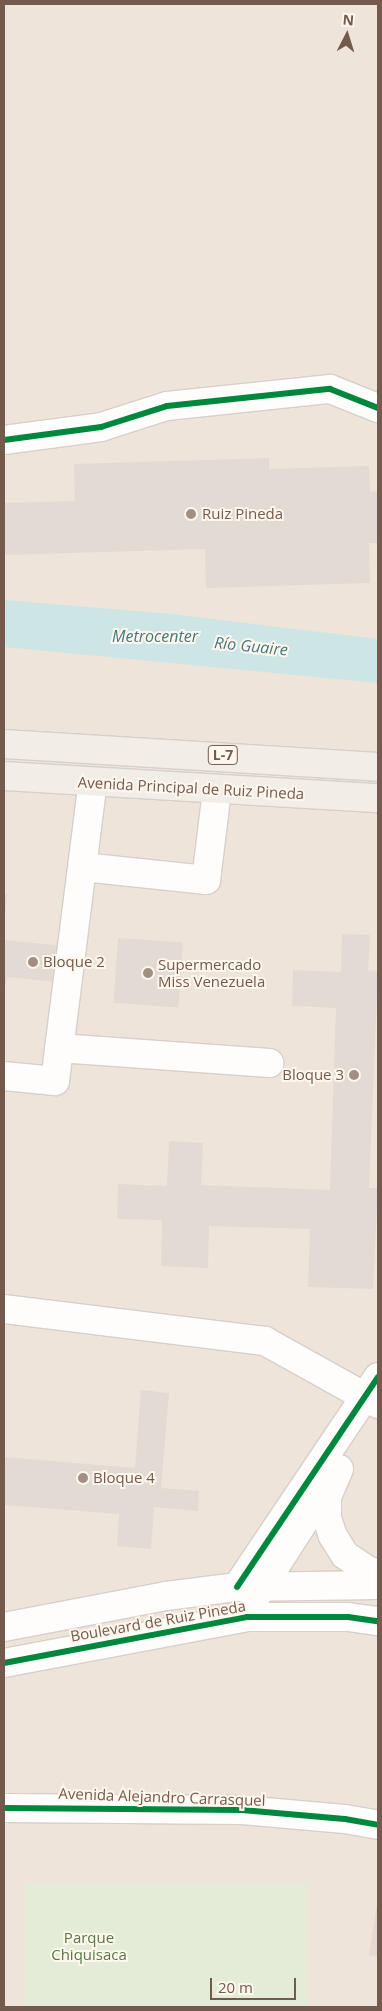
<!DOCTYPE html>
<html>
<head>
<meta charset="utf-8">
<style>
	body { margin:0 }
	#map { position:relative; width:382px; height:2011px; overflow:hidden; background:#f6f2eb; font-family:"Open Sans",sans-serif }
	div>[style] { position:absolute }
	.residential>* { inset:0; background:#efe4d9; transform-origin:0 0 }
	.green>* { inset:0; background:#e4ecd7; transform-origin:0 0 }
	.water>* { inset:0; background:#cee5e6 }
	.building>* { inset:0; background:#e3dad3; transform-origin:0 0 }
	.roads { filter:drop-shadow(1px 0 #d6cfca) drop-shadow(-1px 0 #d6cfca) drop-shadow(0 1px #d6cfca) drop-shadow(0 -1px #d6cfca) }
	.minor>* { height:28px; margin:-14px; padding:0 14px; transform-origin:14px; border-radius:14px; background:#fefdfc }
	.major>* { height:28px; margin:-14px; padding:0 14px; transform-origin:14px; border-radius:14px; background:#f2ede6 }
	.cycleway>* { height:6px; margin:-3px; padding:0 3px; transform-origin:3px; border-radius:3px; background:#00873e }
	.dots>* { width:14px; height:14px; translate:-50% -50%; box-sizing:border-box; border:2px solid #fef7ee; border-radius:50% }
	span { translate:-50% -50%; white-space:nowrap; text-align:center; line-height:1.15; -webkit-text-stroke:4px #fef7ee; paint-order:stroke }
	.shield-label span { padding:1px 4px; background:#fef7ee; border:1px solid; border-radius:4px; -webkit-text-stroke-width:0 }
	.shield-label { font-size:14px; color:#74594d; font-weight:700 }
	.poi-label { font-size:15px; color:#74594d }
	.left { translate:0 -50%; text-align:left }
	.right { translate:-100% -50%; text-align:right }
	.street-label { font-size:15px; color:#74594d }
	.park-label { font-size:15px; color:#577945 }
	.water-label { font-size:16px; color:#44787f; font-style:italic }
	.frame { position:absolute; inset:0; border:5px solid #74594d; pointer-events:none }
	.north { position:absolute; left:322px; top:10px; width:50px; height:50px; -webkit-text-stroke:4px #fef7ee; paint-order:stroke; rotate:5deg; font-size:14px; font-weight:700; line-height:20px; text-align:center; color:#74594d }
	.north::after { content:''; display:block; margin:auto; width:18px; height:22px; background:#74594d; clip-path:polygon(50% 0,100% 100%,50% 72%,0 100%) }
	.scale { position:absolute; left:210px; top:1978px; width:86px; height:22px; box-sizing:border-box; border:2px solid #74594d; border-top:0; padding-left:6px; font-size:15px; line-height:18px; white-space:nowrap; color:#74594d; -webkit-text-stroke:4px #fef7ee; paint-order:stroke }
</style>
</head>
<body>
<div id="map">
	<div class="residential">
		<i style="left:4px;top:4px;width:374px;height:2003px"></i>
	</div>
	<div class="green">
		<i style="left:25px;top:1883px;width:282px;height:124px"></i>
	</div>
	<div class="water">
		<i style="clip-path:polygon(4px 600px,172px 614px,378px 639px,378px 683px,4px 647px)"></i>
	</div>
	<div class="building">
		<i style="clip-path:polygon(269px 458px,269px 469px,369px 466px,370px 492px,378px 491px,378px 543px,369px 543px,370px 583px,206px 588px,205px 549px,4px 555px,4px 503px,75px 501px,74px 464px)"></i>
		<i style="clip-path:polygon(4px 894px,7px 895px,5px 914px,4px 914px)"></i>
		<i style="clip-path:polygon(342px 934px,370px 935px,368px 970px,378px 971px,369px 1188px,378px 1188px,373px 1289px,308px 1287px,310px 1229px,209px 1226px,208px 1268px,161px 1266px,162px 1220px,117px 1219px,118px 1184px,167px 1186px,169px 1141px,203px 1143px,201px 1185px,330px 1190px,336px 1008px,292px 1006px,293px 970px,341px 972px)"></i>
		<i style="left:118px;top:938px;width:65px;height:65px;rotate:4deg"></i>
		<i style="clip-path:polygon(4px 940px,64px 946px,60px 982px,7px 977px,4px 996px)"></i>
		<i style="clip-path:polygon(141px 1390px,169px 1393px,161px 1488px,199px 1491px,198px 1511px,154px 1507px,151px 1549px,117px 1546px,119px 1514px,4px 1505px,4px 1457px,135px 1468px)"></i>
		<i style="clip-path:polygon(376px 1910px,378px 1911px,378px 1957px,369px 1955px)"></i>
	</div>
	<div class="roads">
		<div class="minor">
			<i style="left:4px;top:440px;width:98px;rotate:-7.6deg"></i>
			<i style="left:101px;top:427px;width:69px;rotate:-17.7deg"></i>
			<i style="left:167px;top:406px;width:164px;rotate:-6deg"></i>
			<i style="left:330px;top:389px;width:52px;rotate:21.6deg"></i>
			<i style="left:83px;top:867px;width:124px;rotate:6deg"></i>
			<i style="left:206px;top:880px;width:90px;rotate:-83deg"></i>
			<i style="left:59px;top:1048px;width:211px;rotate:4.1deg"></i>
			<i style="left:4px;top:1076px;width:51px;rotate:5.6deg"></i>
			<i style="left:55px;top:1081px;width:301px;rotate:-82.8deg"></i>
			<i style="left:4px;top:1309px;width:263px;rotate:7deg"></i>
			<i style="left:265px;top:1341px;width:129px;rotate:29.1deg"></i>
			<i style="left:339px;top:1469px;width:30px;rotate:113deg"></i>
			<i style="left:327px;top:1497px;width:21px;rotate:90deg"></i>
			<i style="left:327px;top:1518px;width:19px;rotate:72deg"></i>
			<i style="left:333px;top:1536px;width:22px;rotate:58deg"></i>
			<i style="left:345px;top:1555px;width:27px;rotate:34deg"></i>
			<i style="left:367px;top:1570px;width:12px;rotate:20deg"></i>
			<i style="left:237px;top:1587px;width:253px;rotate:-56.1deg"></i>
			<i style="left:255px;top:1598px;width:109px;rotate:-57.3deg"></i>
			<i style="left:4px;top:1627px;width:165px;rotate:-10.8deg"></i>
			<i style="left:166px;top:1596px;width:72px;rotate:-7.2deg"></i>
			<i style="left:237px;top:1587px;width:141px;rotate:-0.8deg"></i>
			<i style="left:4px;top:1663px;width:247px;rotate:-10.7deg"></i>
			<i style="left:247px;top:1617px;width:101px"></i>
			<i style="left:348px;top:1617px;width:30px;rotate:8deg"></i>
			<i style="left:4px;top:1808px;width:238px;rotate:0.5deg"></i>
			<i style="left:242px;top:1810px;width:103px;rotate:5deg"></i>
			<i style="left:345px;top:1819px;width:34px;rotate:10deg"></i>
		</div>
		<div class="major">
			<i style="left:4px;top:744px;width:375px;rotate:3.5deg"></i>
			<i style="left:4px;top:776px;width:375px;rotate:3.4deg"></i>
		</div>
	</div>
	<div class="cycleway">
		<i style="left:4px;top:440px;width:98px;rotate:-7.6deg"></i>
		<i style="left:101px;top:427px;width:69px;rotate:-17.7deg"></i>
		<i style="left:167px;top:406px;width:164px;rotate:-6deg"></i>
		<i style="left:330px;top:389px;width:52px;rotate:21.6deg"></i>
		<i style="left:237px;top:1587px;width:253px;rotate:-56.1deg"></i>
		<i style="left:4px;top:1663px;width:247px;rotate:-10.7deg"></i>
		<i style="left:247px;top:1617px;width:101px"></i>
		<i style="left:348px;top:1617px;width:30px;rotate:8deg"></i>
		<i style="left:4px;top:1808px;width:238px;rotate:0.5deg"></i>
		<i style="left:242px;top:1810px;width:103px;rotate:5deg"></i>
		<i style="left:345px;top:1819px;width:34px;rotate:10deg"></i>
	</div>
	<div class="dots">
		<i style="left:191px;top:514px;background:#a28f84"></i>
		<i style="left:33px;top:962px;background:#a28f84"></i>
		<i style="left:148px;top:973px;background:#a28f84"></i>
		<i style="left:354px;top:1075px;background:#a28f84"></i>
		<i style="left:83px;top:1478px;background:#a28f84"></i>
	</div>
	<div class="shield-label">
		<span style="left:223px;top:755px">L-7</span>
	</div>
	<div class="poi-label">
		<span class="left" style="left:202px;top:514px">Ruiz Pineda</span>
		<span class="left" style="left:43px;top:962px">Bloque 2</span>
		<span class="left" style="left:158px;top:973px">Supermercado<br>Miss Venezuela</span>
		<span class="right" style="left:344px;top:1075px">Bloque 3</span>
		<span class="left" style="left:93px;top:1478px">Bloque 4</span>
	</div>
	<div class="street-label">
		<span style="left:191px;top:788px;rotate:3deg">Avenida Principal de Ruiz Pineda</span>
		<span style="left:158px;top:1621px;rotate:-10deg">Boulevard de Ruiz Pineda</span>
		<span style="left:162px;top:1797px;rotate:2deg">Avenida Alejandro Carrasquel</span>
	</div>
	<div class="park-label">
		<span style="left:89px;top:1946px">Parque<br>Chiquisaca</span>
	</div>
	<div class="water-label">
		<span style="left:155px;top:636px">Metrocenter</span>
		<span style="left:251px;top:646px;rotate:6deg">Río Guaire</span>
	</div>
	<div class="frame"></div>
	<div class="north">N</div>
	<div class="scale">20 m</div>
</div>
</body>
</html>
